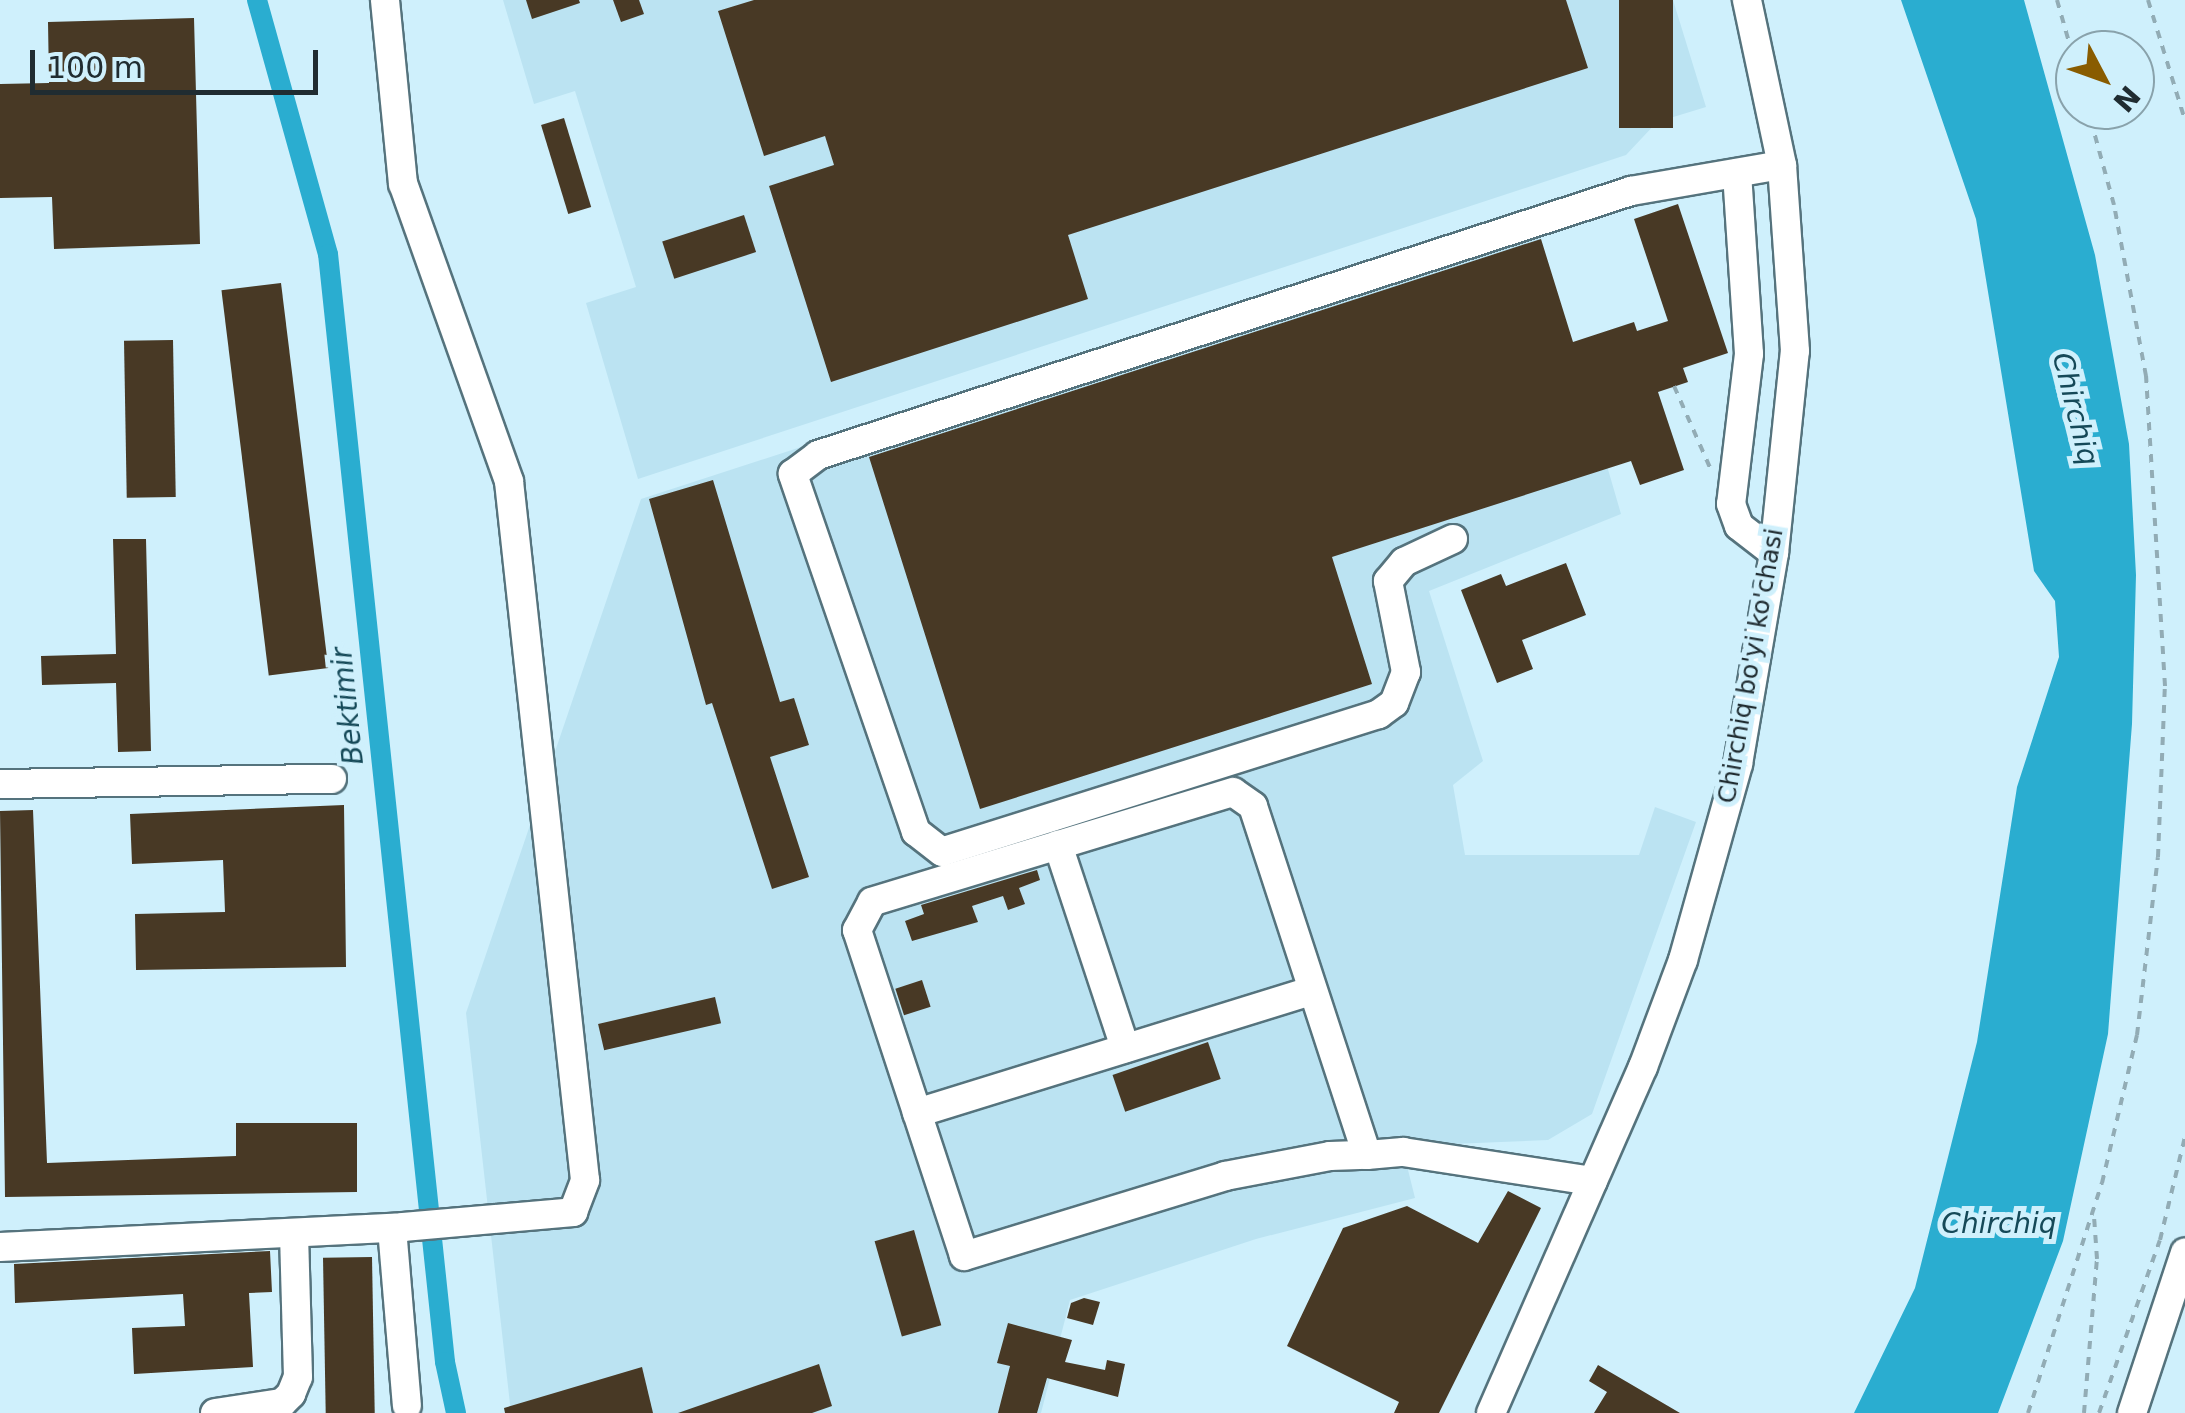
<!DOCTYPE html>
<html>
<head>
<meta charset="utf-8">
<style>
	body { margin:0 }
	#map { position:relative; width:2185px; height:1413px; overflow:hidden; background:#cff0fc; font-family:"DejaVu Sans",sans-serif }
	div>[style] { position:absolute }
	.built>* { inset:0; background:#bbe3f2 }
	.water>* { inset:0; background:#2aadd0 }
	.canal>* { height:20px; margin:-10px; padding:0 10px; transform-origin:10px; border-radius:10px; background:#2aadd0 }
	.building>* { inset:0; background:#483925; transform-origin:0 0 }
	.path>* { height:4px; margin-top:-2px; transform-origin:0; background:repeating-linear-gradient(90deg,#92acb5 0 8px,transparent 0 16px) }
	.roads { filter:drop-shadow(2px 0 #55737d) drop-shadow(-2px 0 #55737d) drop-shadow(0 2px #55737d) drop-shadow(0 -2px #55737d) }
	.minor>* { height:28px; margin:-14px; padding:0 14px; transform-origin:14px; border-radius:14px; background:#fff }
	span { translate:-50% -50%; white-space:nowrap; text-align:center; line-height:1.15; -webkit-text-stroke:10px #cff0fc; paint-order:stroke }
	.street-label { font-size:25px; color:#202c31 }
	.water-label { font-size:28px; color:#154958; font-style:italic }
	.north { position:absolute; left:2055px; top:30px; width:100px; height:100px; box-sizing:border-box; background:#cff0fc; border:2px solid #89a2ab; border-radius:50%; rotate:131deg; font-size:28px; font-weight:700; line-height:40px; text-align:center; color:#202c31 }
	.north::after { content:''; display:block; margin:auto; width:35px; height:45px; background:#895c00; clip-path:polygon(50% 0,100% 100%,50% 72%,0 100%) }
	.scale { position:absolute; left:30px; top:50px; width:288px; height:45px; box-sizing:border-box; border:5px solid #202c31; border-top:0; padding-left:12px; font-size:30px; line-height:35px; white-space:nowrap; color:#202c31; -webkit-text-stroke:8px #cff0fc; paint-order:stroke }
</style>
</head>
<body>
<div id="map">
	<div class="built">
		<i style="clip-path:polygon(503px 0,1673px 0,1706px 107px,1657px 122px,1626px 155px,638px 479px,586px 303px,636px 287px,575px 91px,534px 104px)"></i>
		<i style="clip-path:polygon(1520px 213px,1541px 239px,1621px 514px,1429px 591px,1483px 761px,1453px 785px,1465px 855px,1639px 855px,1655px 807px,1696px 822px,1592px 1114px,1548px 1140px,1402px 1146px,1415px 1198px,1256px 1239px,1070px 1300px,1041px 1413px,511px 1413px,466px 1013px,641px 499px)"></i>
	</div>
	<div class="water">
		<i style="clip-path:polygon(1901px 0,2024px 0,2095px 255px,2129px 444px,2136px 575px,2132px 724px,2108px 1034px,2063px 1241px,1998px 1413px,1854px 1413px,1915px 1288px,1977px 1042px,2017px 787px,2059px 657px,2055px 601px,2034px 571px,1976px 219px)"></i>
	</div>
	<div class="canal">
		<i style="left:257px;top:0;width:264px;rotate:74.4deg"></i>
		<i style="left:328px;top:254px;width:1114px;rotate:83.97deg"></i>
		<i style="left:445px;top:1362px;width:52px;rotate:77.8deg"></i>
	</div>
	<div class="building">
		<i style="clip-path:polygon(526px 0,579px 0,580px 3px,532px 19px)"></i>
		<i style="clip-path:polygon(613px 0,639px 0,644px 14px,621px 22px)"></i>
		<i style="clip-path:polygon(754px 0,1566px 0,1588px 68px,1068px 235px,1088px 299px,831px 382px,769px 186px,834px 165px,825px 136px,764px 156px,718px 11px)"></i>
		<i style="left:1619px;top:0;width:54px;height:128px"></i>
		<i style="clip-path:polygon(194px 18px,200px 244px,54px 249px,52px 197px,0 198px,0 84px,49px 83px,48px 22px)"></i>
		<i style="left:564px;top:118px;width:93px;height:24px;rotate:73deg"></i>
		<i style="clip-path:polygon(1678px 204px,1728px 353px,1683px 368px,1688px 382px,1658px 392px,1684px 470px,1640px 485px,1631px 461px,1332px 557px,1372px 684px,980px 809px,869px 457px,1541px 239px,1573px 342px,1634px 322px,1637px 331px,1668px 321px,1634px 219px)"></i>
		<i style="left:744px;top:215px;width:39px;height:86px;rotate:72deg"></i>
		<i style="left:281px;top:283px;width:388px;height:60px;rotate:83deg"></i>
		<i style="left:173px;top:340px;width:157px;height:49px;rotate:89deg"></i>
		<i style="clip-path:polygon(713px 480px,780px 702px,794px 698px,809px 745px,770px 757px,809px 877px,772px 889px,712px 703px,706px 705px,649px 499px)"></i>
		<i style="clip-path:polygon(113px 539px,146px 539px,151px 751px,118px 752px,116px 683px,42px 685px,41px 656px,116px 654px)"></i>
		<i style="clip-path:polygon(1566px 563px,1586px 615px,1522px 640px,1533px 669px,1497px 683px,1461px 590px,1501px 574px,1506px 586px)"></i>
		<i style="clip-path:polygon(344px 805px,346px 967px,136px 970px,135px 914px,225px 912px,223px 860px,132px 864px,130px 814px)"></i>
		<i style="clip-path:polygon(33px 810px,47px 1163px,236px 1156px,236px 1123px,357px 1123px,357px 1192px,5px 1197px,0 811px)"></i>
		<i style="clip-path:polygon(1037px 870px,1040px 880px,1019px 888px,1025px 904px,1008px 910px,1003px 896px,972px 906px,978px 922px,912px 941px,905px 921px,924px 914px,921px 905px)"></i>
		<i style="left:922px;top:980px;width:28px;height:28px;rotate:72deg"></i>
		<i style="left:715px;top:997px;width:27px;height:120px;rotate:77deg"></i>
		<i style="left:1208px;top:1042px;width:39px;height:101px;rotate:71deg"></i>
		<i style="clip-path:polygon(1508px 1191px,1541px 1208px,1439px 1413px,1394px 1413px,1399px 1402px,1287px 1346px,1343px 1228px,1407px 1206px,1478px 1243px)"></i>
		<i style="left:914px;top:1230px;width:99px;height:41px;rotate:74deg"></i>
		<i style="clip-path:polygon(270px 1251px,272px 1292px,249px 1293px,253px 1367px,134px 1374px,132px 1328px,185px 1326px,183px 1294px,15px 1303px,14px 1264px)"></i>
		<i style="left:372px;top:1257px;width:156px;height:49px;rotate:89deg"></i>
		<i style="clip-path:polygon(1084px 1298px,1100px 1302px,1093px 1325px,1067px 1318px,1071px 1303px)"></i>
		<i style="clip-path:polygon(1008px 1323px,1072px 1340px,1065px 1362px,1105px 1370px,1107px 1360px,1125px 1364px,1118px 1397px,1047px 1378px,1037px 1413px,998px 1413px,1010px 1366px,997px 1363px)"></i>
		<i style="clip-path:polygon(819px 1364px,832px 1406px,812px 1413px,678px 1413px)"></i>
		<i style="clip-path:polygon(1598px 1365px,1680px 1413px,1594px 1413px,1607px 1392px,1589px 1381px)"></i>
		<i style="clip-path:polygon(642px 1367px,653px 1413px,505px 1413px,504px 1408px)"></i>
	</div>
	<div class="path">
		<i style="left:2057px;top:0;width:66px;rotate:74.1deg"></i>
		<i style="left:2148px;top:0;width:126px;rotate:72.9deg"></i>
		<i style="left:1674px;top:386px;width:92px;rotate:66.2deg"></i>
		<i style="left:2028px;top:1413px;width:242px;rotate:-72.2deg"></i>
		<i style="left:2102px;top:1183px;width:152px;rotate:-76.7deg"></i>
		<i style="left:2137px;top:1035px;width:179px;rotate:-83.3deg"></i>
		<i style="left:2158px;top:857px;width:171px;rotate:-87.7deg"></i>
		<i style="left:2165px;top:686px;width:311px;rotate:-93.5deg"></i>
		<i style="left:2146px;top:376px;width:174px;rotate:-100.6deg"></i>
		<i style="left:2114px;top:205px;width:98px;rotate:-105.3deg"></i>
		<i style="left:2084px;top:1413px;width:155px;rotate:-85.2deg"></i>
		<i style="left:2097px;top:1259px;width:43px;rotate:-94deg"></i>
		<i style="left:2099px;top:1413px;width:183px;rotate:-70.6deg"></i>
		<i style="left:2160px;top:1240px;width:106px;rotate:-76.4deg"></i>
	</div>
	<div class="roads">
		<div class="minor">
			<i style="left:1737px;top:173px;width:181px;rotate:86.2deg"></i>
			<i style="left:1749px;top:354px;width:151px;rotate:96.8deg"></i>
			<i style="left:1731px;top:504px;width:23px;rotate:70deg"></i>
			<i style="left:1739px;top:526px;width:44px;rotate:37.6deg"></i>
			<i style="left:1453px;top:539px;width:54px;rotate:154.9deg"></i>
			<i style="left:1404px;top:562px;width:25px;rotate:130deg"></i>
			<i style="left:1388px;top:581px;width:93px;rotate:78.8deg"></i>
			<i style="left:1406px;top:672px;width:33px;rotate:111deg"></i>
			<i style="left:1394px;top:703px;width:19px;rotate:144deg"></i>
			<i style="left:1379px;top:714px;width:458px;rotate:162.5deg"></i>
			<i style="left:942px;top:852px;width:33px;rotate:-142deg"></i>
			<i style="left:916px;top:832px;width:379px;rotate:-109deg"></i>
			<i style="left:793px;top:474px;width:31px;rotate:-37deg"></i>
			<i style="left:818px;top:455px;width:855px;rotate:-17.99deg"></i>
			<i style="left:1631px;top:191px;width:153px;rotate:-9.8deg"></i>
			<i style="left:0;top:784px;width:332px;rotate:-0.9deg"></i>
			<i style="left:1058px;top:845px;width:214px;rotate:71.7deg"></i>
			<i style="left:917px;top:1113px;width:413px;rotate:-17.2deg"></i>
			<i style="left:1367px;top:1155px;width:367px;rotate:-108.1deg"></i>
			<i style="left:1253px;top:806px;width:24px;rotate:-145deg"></i>
			<i style="left:1233px;top:792px;width:377px;rotate:163.1deg"></i>
			<i style="left:872px;top:902px;width:32px;rotate:118deg"></i>
			<i style="left:857px;top:930px;width:343px;rotate:71.8deg"></i>
			<i style="left:964px;top:1256px;width:273px;rotate:-17deg"></i>
			<i style="left:1225px;top:1176px;width:107px;rotate:-10.8deg"></i>
			<i style="left:1330px;top:1156px;width:37px;rotate:-2deg"></i>
			<i style="left:1367px;top:1155px;width:36px;rotate:-5deg"></i>
			<i style="left:1403px;top:1152px;width:192px;rotate:8.7deg"></i>
			<i style="left:392px;top:1228px;width:178px;rotate:85.2deg"></i>
			<i style="left:0;top:1247px;width:403px;rotate:-2.8deg"></i>
			<i style="left:403px;top:1227px;width:171px;rotate:-5deg"></i>
			<i style="left:573px;top:1212px;width:34px;rotate:-69deg"></i>
			<i style="left:585px;top:1180px;width:703px;rotate:-96.21deg"></i>
			<i style="left:509px;top:481px;width:315px;rotate:-109.6deg"></i>
			<i style="left:403px;top:184px;width:185px;rotate:-95.6deg"></i>
			<i style="left:215px;top:1413px;width:68px;rotate:-8.5deg"></i>
			<i style="left:282px;top:1403px;width:13px;rotate:-45deg"></i>
			<i style="left:291px;top:1394px;width:18px;rotate:-68deg"></i>
			<i style="left:298px;top:1377px;width:144px;rotate:-91.6deg"></i>
			<i style="left:1491px;top:1413px;width:378px;rotate:-66.3deg"></i>
			<i style="left:1643px;top:1067px;width:114px;rotate:-69.5deg"></i>
			<i style="left:1683px;top:960px;width:204px;rotate:-74.3deg"></i>
			<i style="left:1738px;top:764px;width:214px;rotate:-80.3deg"></i>
			<i style="left:1774px;top:553px;width:203px;rotate:-84.1deg"></i>
			<i style="left:1795px;top:351px;width:186px;rotate:-94deg"></i>
			<i style="left:1782px;top:165px;width:169px;rotate:-102deg"></i>
			<i style="left:2132px;top:1413px;width:169px;rotate:-71.7deg"></i>
		</div>
	</div>
	<div class="street-label">
		<span style="left:1751px;top:666px;rotate:-80deg">Chirchiq bo'yi ko'chasi</span>
	</div>
	<div class="water-label">
		<span style="left:2075px;top:409px;rotate:76deg">Chirchiq</span>
		<span style="left:348px;top:706px;rotate:-96deg">Bektimir</span>
		<span style="left:1999px;top:1224px">Chirchiq</span>
	</div>
	<div class="north">N</div>
	<div class="scale">100 m</div>
</div>
</body>
</html>
